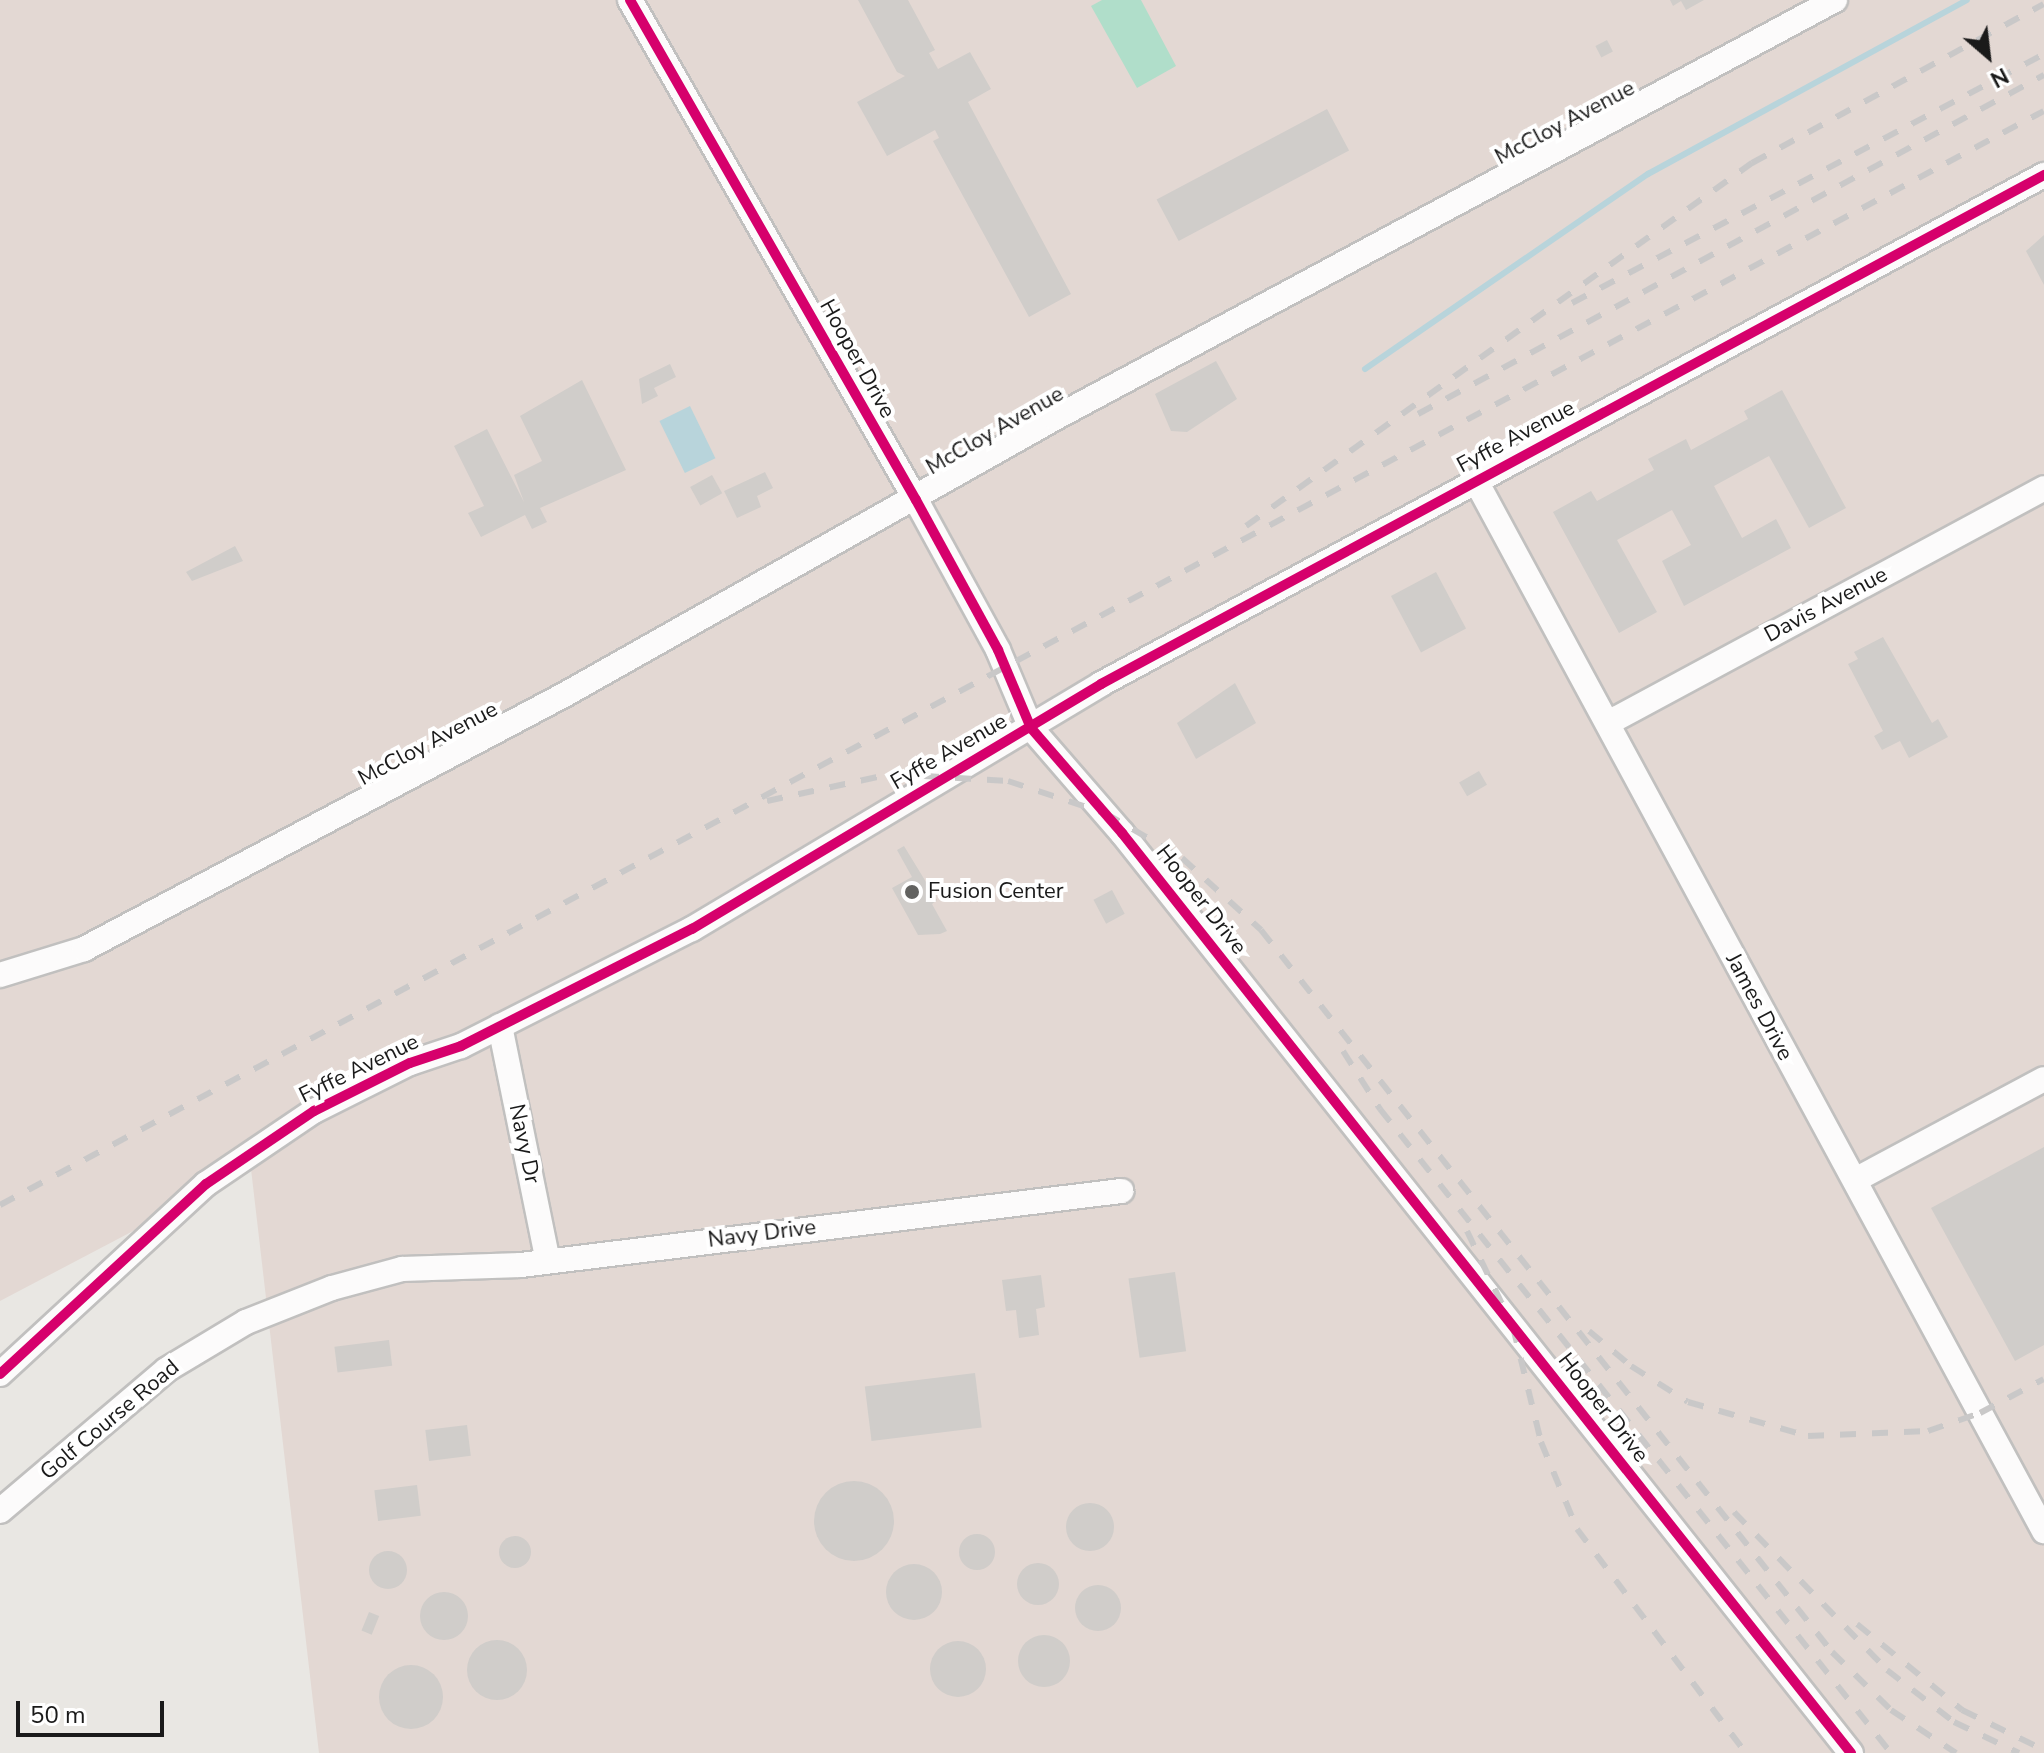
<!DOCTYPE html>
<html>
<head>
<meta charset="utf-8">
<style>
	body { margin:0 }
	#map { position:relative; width:2044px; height:1753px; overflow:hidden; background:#e9e7e3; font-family:"Nunito Sans",sans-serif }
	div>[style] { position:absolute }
	.military>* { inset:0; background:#e3d8d3 }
	.pitch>* { inset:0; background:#b0deca }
	.water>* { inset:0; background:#b8d4db; transform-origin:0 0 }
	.stream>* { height:6px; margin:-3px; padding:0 3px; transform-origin:3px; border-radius:3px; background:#b8d4db }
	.building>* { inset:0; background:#d0cdca; transform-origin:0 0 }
	.round { border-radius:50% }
	.roads { filter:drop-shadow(2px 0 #c1c0bf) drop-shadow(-2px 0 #c1c0bf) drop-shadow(0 2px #c1c0bf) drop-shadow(0 -2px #c1c0bf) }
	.minor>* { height:24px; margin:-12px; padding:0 12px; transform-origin:12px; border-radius:12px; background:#fcfbfb }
	.rail>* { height:6px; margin-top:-3px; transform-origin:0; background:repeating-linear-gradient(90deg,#c9c8c8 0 16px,transparent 0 32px) }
	.cycleway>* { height:10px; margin:-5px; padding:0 5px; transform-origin:5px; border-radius:5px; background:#d6006c }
	.dots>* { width:22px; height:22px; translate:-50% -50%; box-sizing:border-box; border:4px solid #fff; border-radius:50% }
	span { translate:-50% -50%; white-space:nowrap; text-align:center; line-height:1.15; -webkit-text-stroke:8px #fff; paint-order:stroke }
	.street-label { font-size:22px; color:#1a1a1a }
	.poi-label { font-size:22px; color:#1a1a1a }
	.left { translate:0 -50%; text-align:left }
	.north { position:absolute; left:1948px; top:16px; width:80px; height:80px; -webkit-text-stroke:6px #fff; paint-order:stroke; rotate:152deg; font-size:22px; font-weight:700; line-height:32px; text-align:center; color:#1a1a1a }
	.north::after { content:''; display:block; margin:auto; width:28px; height:36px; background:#1a1a1a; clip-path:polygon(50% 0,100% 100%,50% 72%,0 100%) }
	.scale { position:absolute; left:16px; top:1701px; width:148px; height:36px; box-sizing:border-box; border:4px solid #1a1a1a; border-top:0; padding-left:10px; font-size:24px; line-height:28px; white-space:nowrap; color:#1a1a1a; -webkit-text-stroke:6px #fff; paint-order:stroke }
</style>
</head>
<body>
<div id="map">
	<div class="military">
		<i style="clip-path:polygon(0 0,2044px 0,2044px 1753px,319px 1753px,251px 1169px,0 1301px)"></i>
	</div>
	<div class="pitch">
		<i style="clip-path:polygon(1102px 0,1141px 0,1176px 66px,1137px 88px,1091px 6px)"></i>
	</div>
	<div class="water">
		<i style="left:690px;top:406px;width:58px;height:34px;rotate:64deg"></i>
	</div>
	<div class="stream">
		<i style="left:1365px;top:369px;width:344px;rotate:-34.6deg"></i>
		<i style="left:1648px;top:174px;width:363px;rotate:-28.6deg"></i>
	</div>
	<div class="building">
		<i style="clip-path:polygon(858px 0,908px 0,935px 50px,929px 53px,938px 69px,970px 52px,991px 89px,968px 102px,1071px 294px,1029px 317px,933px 141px,939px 138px,935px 130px,887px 156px,857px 102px,905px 76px,897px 72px)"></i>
		<i style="clip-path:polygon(1670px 0,1704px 0,1686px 10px,1681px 1px,1673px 6px)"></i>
		<i style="left:1607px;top:40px;width:13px;height:13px;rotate:63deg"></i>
		<i style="left:1327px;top:109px;width:47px;height:193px;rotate:62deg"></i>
		<i style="clip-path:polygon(2044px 235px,2044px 285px,2026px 251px)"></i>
		<i style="clip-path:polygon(1216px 361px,1237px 399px,1187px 432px,1171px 431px,1155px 394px)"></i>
		<i style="clip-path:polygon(670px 364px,676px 377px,654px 388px,658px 396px,642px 404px,639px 379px)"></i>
		<i style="clip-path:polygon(582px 380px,626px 470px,540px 508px,547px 522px,532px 529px,525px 515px,481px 537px,468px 513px,484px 506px,454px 446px,487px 429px,524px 502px,514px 475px,542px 461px,520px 416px)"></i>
		<i style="clip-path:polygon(1782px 390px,1846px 508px,1809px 528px,1769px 456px,1714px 486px,1742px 538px,1776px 519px,1791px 548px,1684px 606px,1662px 561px,1691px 545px,1672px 510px,1617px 540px,1657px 612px,1619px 633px,1553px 512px,1591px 491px,1597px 501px,1654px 470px,1648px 459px,1686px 439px,1691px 450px,1748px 419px,1744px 411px)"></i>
		<i style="clip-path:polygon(765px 472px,773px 488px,757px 496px,761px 507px,737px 518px,724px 491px)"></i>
		<i style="left:712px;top:475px;width:21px;height:25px;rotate:61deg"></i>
		<i style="clip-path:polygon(235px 546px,243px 561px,192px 581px,186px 572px)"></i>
		<i style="left:1436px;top:572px;width:64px;height:51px;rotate:62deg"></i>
		<i style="clip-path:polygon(1883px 637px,1932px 723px,1938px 719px,1948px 737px,1909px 758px,1900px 741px,1882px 750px,1874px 736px,1883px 731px,1848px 664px,1858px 659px,1854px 652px)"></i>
		<i style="clip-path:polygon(1235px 683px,1256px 723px,1196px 759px,1177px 723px)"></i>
		<i style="left:1479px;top:771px;width:16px;height:23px;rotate:60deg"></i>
		<i style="clip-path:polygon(904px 846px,937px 900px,932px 904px,947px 931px,940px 934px,918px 935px,892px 888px,912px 877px,897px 850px)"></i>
		<i style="left:1112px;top:890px;width:27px;height:21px;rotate:62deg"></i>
		<i style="clip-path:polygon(2044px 1147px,2044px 1345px,2015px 1361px,1931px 1208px)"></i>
		<i style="left:1175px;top:1272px;width:80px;height:47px;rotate:82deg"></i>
		<i style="clip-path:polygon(1041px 1275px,1045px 1307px,1036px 1309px,1039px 1335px,1019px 1338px,1016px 1310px,1006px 1311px,1002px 1280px)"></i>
		<i style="left:389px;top:1340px;width:26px;height:55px;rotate:83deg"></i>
		<i style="left:975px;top:1373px;width:55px;height:111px;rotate:83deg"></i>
		<i style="left:467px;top:1425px;width:31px;height:42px;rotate:83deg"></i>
		<i class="round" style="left:814px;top:1481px;width:80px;height:80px"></i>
		<i style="left:417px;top:1485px;width:31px;height:43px;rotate:83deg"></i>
		<i class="round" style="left:1066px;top:1503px;width:48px;height:48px"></i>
		<i class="round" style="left:959px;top:1534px;width:36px;height:36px"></i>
		<i class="round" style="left:499px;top:1536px;width:32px;height:32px"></i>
		<i class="round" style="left:369px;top:1551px;width:38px;height:38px"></i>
		<i class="round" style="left:1017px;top:1563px;width:42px;height:42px"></i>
		<i class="round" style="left:886px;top:1564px;width:56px;height:56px"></i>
		<i class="round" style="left:1075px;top:1585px;width:46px;height:46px"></i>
		<i class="round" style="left:420px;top:1592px;width:48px;height:48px"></i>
		<i style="left:369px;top:1612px;width:11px;height:20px;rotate:22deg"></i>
		<i class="round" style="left:1018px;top:1635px;width:52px;height:52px"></i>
		<i class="round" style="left:467px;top:1640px;width:60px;height:60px"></i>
		<i class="round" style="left:930px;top:1641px;width:56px;height:56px"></i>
		<i class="round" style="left:379px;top:1665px;width:64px;height:64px"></i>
	</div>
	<div class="roads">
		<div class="minor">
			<i style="left:630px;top:0;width:576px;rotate:60.23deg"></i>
			<i style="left:916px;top:500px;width:171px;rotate:61.3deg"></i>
			<i style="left:998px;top:650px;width:85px;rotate:67.1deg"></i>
			<i style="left:1031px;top:728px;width:139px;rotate:49.1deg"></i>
			<i style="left:1122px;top:833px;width:1174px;rotate:51.61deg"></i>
			<i style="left:1476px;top:481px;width:1194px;rotate:61.59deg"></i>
			<i style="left:1608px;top:723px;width:495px;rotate:-28.3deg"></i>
			<i style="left:0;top:975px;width:88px;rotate:-17.2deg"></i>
			<i style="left:84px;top:949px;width:543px;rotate:-27.89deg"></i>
			<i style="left:564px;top:695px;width:564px;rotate:-29.43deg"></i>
			<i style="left:1055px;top:418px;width:885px;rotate:-28.19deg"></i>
			<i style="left:500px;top:1026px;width:240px;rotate:78.5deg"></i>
			<i style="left:1855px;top:1180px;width:214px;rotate:-28.1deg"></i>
			<i style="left:0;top:1374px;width:280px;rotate:-42.7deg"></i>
			<i style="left:206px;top:1184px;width:130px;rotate:-34.1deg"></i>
			<i style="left:314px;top:1111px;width:107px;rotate:-26.6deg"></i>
			<i style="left:410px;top:1063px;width:54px;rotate:-18.4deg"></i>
			<i style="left:461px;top:1046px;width:259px;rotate:-26.9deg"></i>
			<i style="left:692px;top:929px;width:477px;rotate:-30.9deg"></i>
			<i style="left:1101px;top:684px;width:1072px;rotate:-28.36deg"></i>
			<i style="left:0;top:1511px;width:218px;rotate:-40.3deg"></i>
			<i style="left:166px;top:1370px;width:93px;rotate:-31deg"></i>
			<i style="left:246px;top:1322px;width:92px;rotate:-21.6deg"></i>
			<i style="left:332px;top:1288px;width:73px;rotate:-15.2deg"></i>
			<i style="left:402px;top:1269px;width:119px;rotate:-1.9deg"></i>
			<i style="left:521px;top:1265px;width:605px;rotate:-7.03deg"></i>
		</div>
	</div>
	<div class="rail">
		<i style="left:1572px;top:303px;width:534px;rotate:-27.81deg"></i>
		<i style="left:1418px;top:414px;width:712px;rotate:-28.44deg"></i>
		<i style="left:1246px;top:526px;width:623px;rotate:-35.66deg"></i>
		<i style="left:1752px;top:163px;width:332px;rotate:-28.6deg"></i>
		<i style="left:767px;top:801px;width:127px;rotate:-12.3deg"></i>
		<i style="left:891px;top:774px;width:117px;rotate:3.4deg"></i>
		<i style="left:1008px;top:781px;width:102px;rotate:18.3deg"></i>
		<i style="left:1105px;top:813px;width:89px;rotate:30.3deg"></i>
		<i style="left:1182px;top:858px;width:107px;rotate:42.3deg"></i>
		<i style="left:1261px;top:930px;width:921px;rotate:51.66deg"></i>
		<i style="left:1832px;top:1652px;width:83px;rotate:44.5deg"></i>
		<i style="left:1891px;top:1710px;width:78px;rotate:33.5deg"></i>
		<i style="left:1343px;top:1051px;width:69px;rotate:57.5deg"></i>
		<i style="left:1380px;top:1109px;width:822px;rotate:51.57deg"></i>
		<i style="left:0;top:1205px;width:2318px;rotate:-28.16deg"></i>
		<i style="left:1467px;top:1231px;width:106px;rotate:64.4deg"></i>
		<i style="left:1513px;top:1327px;width:118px;rotate:76.3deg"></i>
		<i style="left:1541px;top:1442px;width:94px;rotate:67.5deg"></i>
		<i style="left:1577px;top:1529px;width:281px;rotate:53deg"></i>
		<i style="left:1589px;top:1331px;width:55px;rotate:39.8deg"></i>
		<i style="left:1631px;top:1366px;width:67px;rotate:32.3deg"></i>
		<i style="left:1688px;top:1402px;width:125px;rotate:15.8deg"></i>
		<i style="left:1808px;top:1436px;width:120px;rotate:-2.4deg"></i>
		<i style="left:1928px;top:1431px;width:55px;rotate:-19.1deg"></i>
		<i style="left:1980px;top:1413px;width:72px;rotate:-28deg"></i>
		<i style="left:1734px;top:1512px;width:220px;rotate:45.9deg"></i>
		<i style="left:1887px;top:1670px;width:85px;rotate:37.8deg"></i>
		<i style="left:1954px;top:1722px;width:72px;rotate:25.5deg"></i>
		<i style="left:1857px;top:1624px;width:136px;rotate:39.3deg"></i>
		<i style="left:1962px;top:1710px;width:91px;rotate:26deg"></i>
	</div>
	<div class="cycleway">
		<i style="left:630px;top:0;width:576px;rotate:60.23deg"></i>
		<i style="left:916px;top:500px;width:171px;rotate:61.3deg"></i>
		<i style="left:998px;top:650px;width:85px;rotate:67.1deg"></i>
		<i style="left:1031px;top:728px;width:139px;rotate:49.1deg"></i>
		<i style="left:1122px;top:833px;width:1174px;rotate:51.61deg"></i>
		<i style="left:0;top:1374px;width:280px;rotate:-42.7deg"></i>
		<i style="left:206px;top:1184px;width:130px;rotate:-34.1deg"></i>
		<i style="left:314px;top:1111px;width:107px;rotate:-26.6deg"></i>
		<i style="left:410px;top:1063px;width:54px;rotate:-18.4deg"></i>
		<i style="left:461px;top:1046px;width:259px;rotate:-26.9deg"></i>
		<i style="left:692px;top:929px;width:477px;rotate:-30.9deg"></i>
		<i style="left:1101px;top:684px;width:1072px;rotate:-28.36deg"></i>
	</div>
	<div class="dots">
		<i style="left:912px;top:892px;background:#626260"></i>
	</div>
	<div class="street-label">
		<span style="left:1565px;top:123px;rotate:-28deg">McCloy Avenue</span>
		<span style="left:857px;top:359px;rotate:61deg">Hooper Drive</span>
		<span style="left:995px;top:431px;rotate:-30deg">McCloy Avenue</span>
		<span style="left:1516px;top:437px;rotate:-28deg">Fyffe Avenue</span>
		<span style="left:1826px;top:605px;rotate:-28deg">Davis Avenue</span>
		<span style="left:428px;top:744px;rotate:-28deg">McCloy Avenue</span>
		<span style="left:949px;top:752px;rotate:-30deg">Fyffe Avenue</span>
		<span style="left:1201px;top:900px;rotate:52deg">Hooper Drive</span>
		<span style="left:1759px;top:1007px;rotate:62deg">James Drive</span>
		<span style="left:359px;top:1069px;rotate:-26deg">Fyffe Avenue</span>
		<span style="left:524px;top:1144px;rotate:78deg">Navy Dr</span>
		<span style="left:762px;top:1234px;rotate:-7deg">Navy Drive</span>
		<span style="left:1603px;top:1408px;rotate:52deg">Hooper Drive</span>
		<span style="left:110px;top:1420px;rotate:-40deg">Golf Course Road</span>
	</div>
	<div class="poi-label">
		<span class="left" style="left:928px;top:892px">Fusion Center</span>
	</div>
	<div class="north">N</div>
	<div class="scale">50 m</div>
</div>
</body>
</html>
